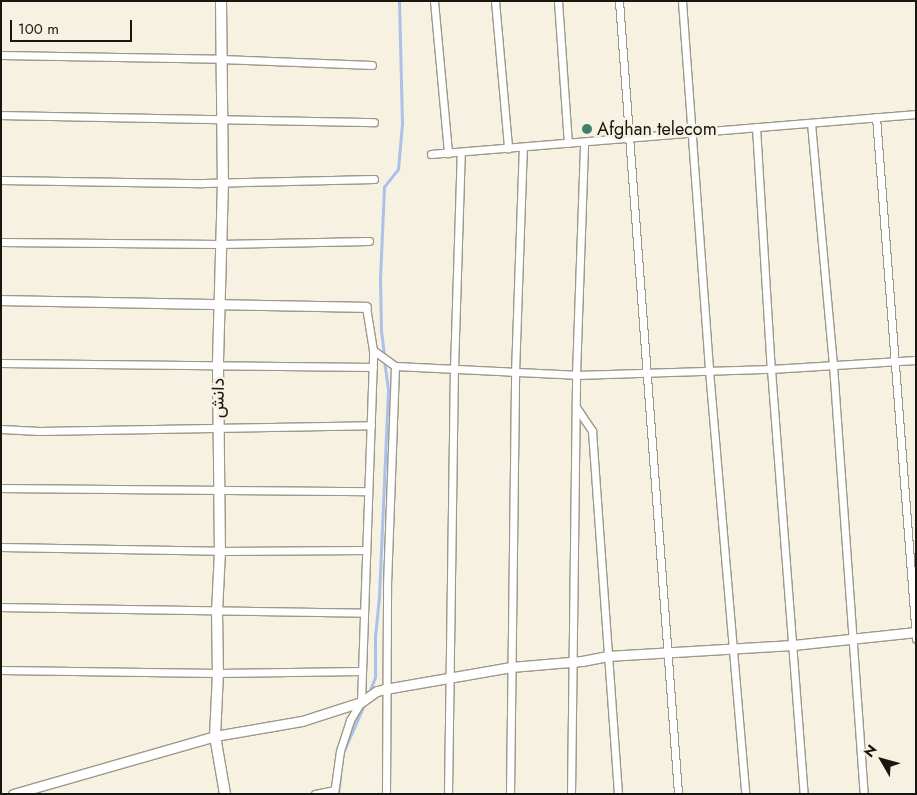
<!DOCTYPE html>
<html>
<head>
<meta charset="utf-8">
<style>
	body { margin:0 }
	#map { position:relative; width:917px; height:795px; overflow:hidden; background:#f6f1e0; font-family:Jost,Vazirmatn,sans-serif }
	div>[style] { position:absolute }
	.stream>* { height:2.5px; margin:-1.25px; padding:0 1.25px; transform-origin:1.25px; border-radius:1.25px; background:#acc1e9 }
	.roads { filter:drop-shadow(1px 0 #9d9889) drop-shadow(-1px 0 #9d9889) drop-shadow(0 1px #9d9889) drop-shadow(0 -1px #9d9889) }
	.minor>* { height:7px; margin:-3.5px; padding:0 3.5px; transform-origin:3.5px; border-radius:3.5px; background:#fff }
	.tertiary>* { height:9px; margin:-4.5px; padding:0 4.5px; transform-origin:4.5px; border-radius:4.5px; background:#fff }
	.secondary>* { height:10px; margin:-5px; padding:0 5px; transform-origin:5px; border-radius:5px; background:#fff }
	.dots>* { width:14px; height:14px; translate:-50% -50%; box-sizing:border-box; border:2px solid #f6f1e0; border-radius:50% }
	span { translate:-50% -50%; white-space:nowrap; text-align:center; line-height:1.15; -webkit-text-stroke:5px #f6f1e0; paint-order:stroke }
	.poi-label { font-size:18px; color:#181610 }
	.left { translate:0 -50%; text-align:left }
	.street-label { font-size:18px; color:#181610 }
	.frame { position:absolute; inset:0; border:2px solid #181610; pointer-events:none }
	.north { position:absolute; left:857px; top:735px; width:50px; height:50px; -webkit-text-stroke:4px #f6f1e0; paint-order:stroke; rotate:308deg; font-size:14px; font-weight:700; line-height:20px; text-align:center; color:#181610 }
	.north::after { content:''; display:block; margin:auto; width:18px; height:22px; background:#181610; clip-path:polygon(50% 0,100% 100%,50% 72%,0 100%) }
	.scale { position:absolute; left:10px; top:20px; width:122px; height:22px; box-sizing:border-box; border:2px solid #181610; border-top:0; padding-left:6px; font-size:15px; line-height:18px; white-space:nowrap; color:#181610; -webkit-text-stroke:4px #f6f1e0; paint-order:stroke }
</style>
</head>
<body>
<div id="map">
	<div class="stream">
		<i style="left:384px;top:355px;width:24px;rotate:-97deg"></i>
		<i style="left:381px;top:331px;width:52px;rotate:-91.1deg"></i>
		<i style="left:380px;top:279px;width:92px;rotate:-87.5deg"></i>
		<i style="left:384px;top:187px;width:23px;rotate:-52deg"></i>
		<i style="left:398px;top:169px;width:45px;rotate:-84.9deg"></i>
		<i style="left:402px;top:124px;width:123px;rotate:-91.4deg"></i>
		<i style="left:369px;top:693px;width:17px;rotate:-69deg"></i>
		<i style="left:375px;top:677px;width:40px;rotate:-90deg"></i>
		<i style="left:375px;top:637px;width:40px;rotate:-84.3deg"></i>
		<i style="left:379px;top:597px;width:208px;rotate:-87.5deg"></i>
		<i style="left:388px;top:389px;width:29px;rotate:-98deg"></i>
		<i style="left:342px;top:755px;width:55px;rotate:-66.3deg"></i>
		<i style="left:338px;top:794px;width:16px;rotate:-83deg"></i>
	</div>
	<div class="roads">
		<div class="minor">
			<i style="left:434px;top:1px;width:153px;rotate:84.7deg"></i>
			<i style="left:495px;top:1px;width:148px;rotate:84.9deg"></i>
			<i style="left:558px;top:1px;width:142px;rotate:86deg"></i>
			<i style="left:619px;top:1px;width:795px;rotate:85.74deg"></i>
			<i style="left:682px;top:1px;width:370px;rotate:85.8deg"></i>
			<i style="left:709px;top:370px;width:426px;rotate:85.1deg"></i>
			<i style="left:1px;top:55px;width:220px;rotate:1deg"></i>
			<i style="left:221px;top:59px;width:151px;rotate:2.3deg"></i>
			<i style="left:1px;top:115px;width:373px;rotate:1.1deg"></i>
			<i style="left:876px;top:117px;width:523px;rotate:85.61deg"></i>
			<i style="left:811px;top:123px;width:243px;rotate:84.8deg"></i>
			<i style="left:833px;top:365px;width:430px;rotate:85.9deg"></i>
			<i style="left:756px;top:127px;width:242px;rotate:86.5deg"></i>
			<i style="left:771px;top:369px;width:426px;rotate:85.6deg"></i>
			<i style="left:431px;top:154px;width:487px;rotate:-4.7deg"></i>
			<i style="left:1px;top:180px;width:202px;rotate:0.9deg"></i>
			<i style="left:203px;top:183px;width:171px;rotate:-1.3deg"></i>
			<i style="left:1px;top:242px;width:219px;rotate:0.5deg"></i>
			<i style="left:220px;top:244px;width:149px;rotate:-1.2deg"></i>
			<i style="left:373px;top:350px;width:27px;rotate:36deg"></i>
			<i style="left:395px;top:366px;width:181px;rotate:2.8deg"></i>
			<i style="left:576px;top:375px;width:195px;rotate:-1.8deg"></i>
			<i style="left:771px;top:369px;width:145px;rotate:-3.6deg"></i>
			<i style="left:1px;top:363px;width:372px;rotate:0.6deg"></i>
			<i style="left:576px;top:407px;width:29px;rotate:56deg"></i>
			<i style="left:592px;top:431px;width:364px;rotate:85.9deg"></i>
			<i style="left:1px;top:429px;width:38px;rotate:3deg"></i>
			<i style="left:39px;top:431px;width:332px;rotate:-1deg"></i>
			<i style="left:1px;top:488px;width:367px;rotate:0.5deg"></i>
			<i style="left:1px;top:547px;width:219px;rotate:1deg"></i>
			<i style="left:220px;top:551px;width:146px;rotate:-0.4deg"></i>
			<i style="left:1px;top:607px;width:363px;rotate:0.9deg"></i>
			<i style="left:1px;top:670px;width:217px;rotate:0.8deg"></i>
			<i style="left:218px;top:673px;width:144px;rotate:-0.8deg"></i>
			<i style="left:315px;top:794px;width:19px;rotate:-12deg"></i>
			<i style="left:334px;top:794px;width:43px;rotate:-82.1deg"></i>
			<i style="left:340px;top:751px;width:33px;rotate:-72deg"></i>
			<i style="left:350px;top:720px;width:21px;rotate:-59deg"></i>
			<i style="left:361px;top:702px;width:352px;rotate:-88deg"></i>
			<i style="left:373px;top:350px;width:44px;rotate:-99.2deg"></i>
			<i style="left:386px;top:794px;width:209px;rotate:-89.7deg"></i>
			<i style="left:387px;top:585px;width:219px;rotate:-87.9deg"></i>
			<i style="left:448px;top:794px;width:425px;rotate:-89.2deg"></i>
			<i style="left:454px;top:369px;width:217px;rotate:-88.2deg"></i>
			<i style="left:510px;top:794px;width:421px;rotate:-89.3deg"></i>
			<i style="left:515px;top:373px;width:226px;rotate:-88deg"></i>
			<i style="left:571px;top:794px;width:419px;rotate:-89.3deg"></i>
			<i style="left:576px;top:375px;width:233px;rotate:-88deg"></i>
		</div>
		<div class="tertiary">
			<i style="left:1px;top:300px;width:365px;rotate:1.1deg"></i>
			<i style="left:13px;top:794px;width:210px;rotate:-16deg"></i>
			<i style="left:215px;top:736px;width:88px;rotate:-9.8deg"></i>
			<i style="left:302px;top:721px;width:62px;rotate:-17.9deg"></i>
			<i style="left:361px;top:702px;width:19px;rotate:-35deg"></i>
			<i style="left:377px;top:691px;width:8px;rotate:-14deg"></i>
			<i style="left:385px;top:689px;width:128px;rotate:-9.9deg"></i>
			<i style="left:511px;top:667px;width:71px;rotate:-4.8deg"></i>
			<i style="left:582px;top:661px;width:25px;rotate:-11deg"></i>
			<i style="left:607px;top:656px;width:186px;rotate:-3.4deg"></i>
			<i style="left:793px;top:645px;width:124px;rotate:-6deg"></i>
		</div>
		<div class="secondary">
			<i style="left:221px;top:1px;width:181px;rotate:89.4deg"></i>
			<i style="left:223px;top:182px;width:184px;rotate:91.6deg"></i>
			<i style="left:218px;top:366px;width:185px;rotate:89.4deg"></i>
			<i style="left:220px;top:551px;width:61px;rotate:92.8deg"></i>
			<i style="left:217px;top:612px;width:61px;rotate:89.1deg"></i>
			<i style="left:218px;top:673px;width:63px;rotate:92.7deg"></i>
			<i style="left:215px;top:736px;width:59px;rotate:80.2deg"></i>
		</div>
	</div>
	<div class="dots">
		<i style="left:587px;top:129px;background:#3f806f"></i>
	</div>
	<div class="poi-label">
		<span class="left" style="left:597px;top:129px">Afghan telecom</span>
	</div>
	<div class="street-label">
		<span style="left:218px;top:398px;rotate:-89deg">دانش</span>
	</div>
	<div class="frame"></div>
	<div class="north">N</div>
	<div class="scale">100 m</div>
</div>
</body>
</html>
